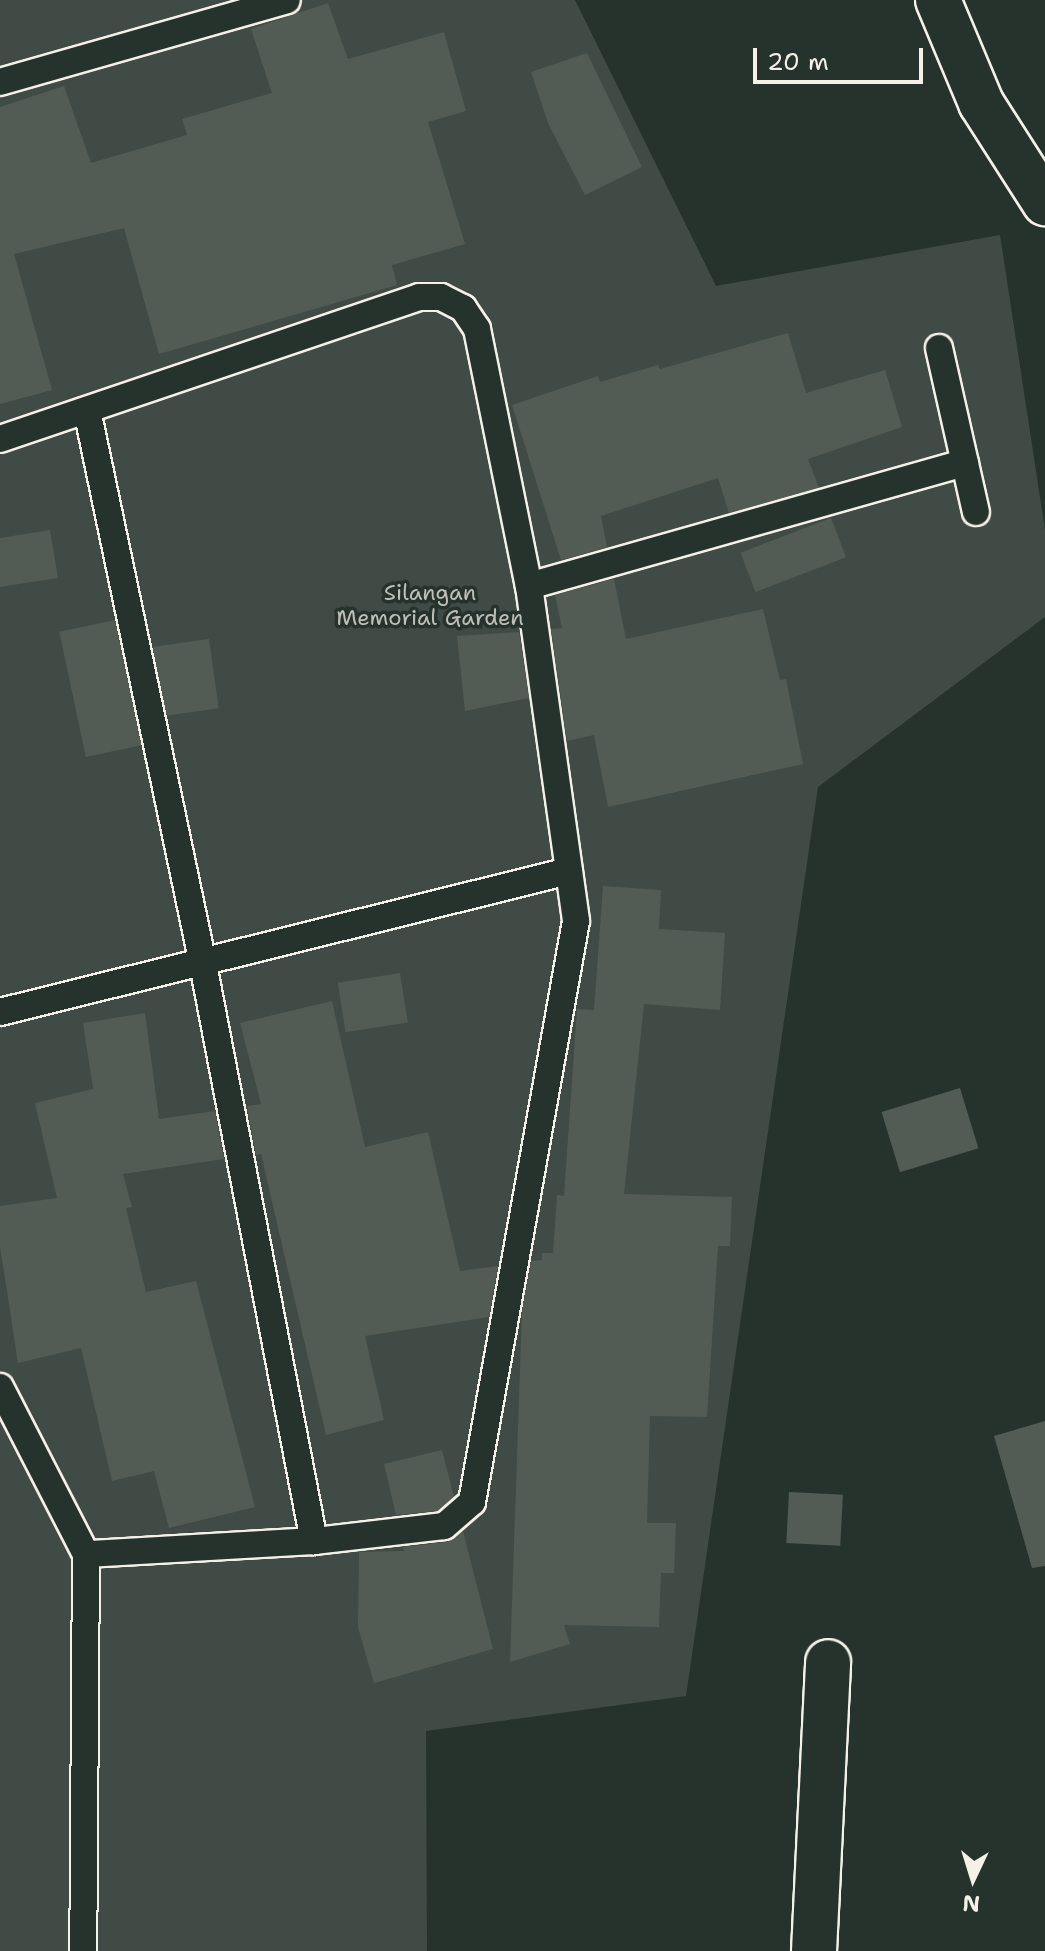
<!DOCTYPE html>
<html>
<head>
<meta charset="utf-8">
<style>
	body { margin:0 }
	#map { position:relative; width:1045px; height:1951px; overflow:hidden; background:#26332d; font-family:"Shantell Sans",sans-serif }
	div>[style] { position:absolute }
	.green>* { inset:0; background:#414b45 }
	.building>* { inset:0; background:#525c55; transform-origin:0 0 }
	.roads { filter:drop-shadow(2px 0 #f4f1e8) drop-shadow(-2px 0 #f4f1e8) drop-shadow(0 2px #f4f1e8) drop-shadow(0 -2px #f4f1e8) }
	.lane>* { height:26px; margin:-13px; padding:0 13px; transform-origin:13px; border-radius:13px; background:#26332d }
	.street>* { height:44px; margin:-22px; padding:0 22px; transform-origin:22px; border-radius:22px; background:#26332d }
	.primary>* { height:44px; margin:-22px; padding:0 22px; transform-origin:22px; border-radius:22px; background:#26332d }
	span { translate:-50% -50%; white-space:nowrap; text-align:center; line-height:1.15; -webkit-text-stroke:7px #26332d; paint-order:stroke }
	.park-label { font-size:22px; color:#bebfb7 }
	.north { position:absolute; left:933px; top:1839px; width:80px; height:80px; -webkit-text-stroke:6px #26332d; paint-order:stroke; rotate:184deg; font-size:22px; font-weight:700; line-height:32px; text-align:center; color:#f4f1e8 }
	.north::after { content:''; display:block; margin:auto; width:28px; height:36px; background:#f4f1e8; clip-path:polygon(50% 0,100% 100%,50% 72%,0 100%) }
	.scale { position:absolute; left:753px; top:48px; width:170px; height:36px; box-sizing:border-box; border:4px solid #f4f1e8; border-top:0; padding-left:10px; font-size:24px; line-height:28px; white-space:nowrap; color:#f4f1e8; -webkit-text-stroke:6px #26332d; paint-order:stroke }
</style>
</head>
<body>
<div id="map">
	<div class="green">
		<i style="clip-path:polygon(0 0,575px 0,716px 286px,1000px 235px,1045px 530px,1045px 617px,818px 787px,686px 1696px,426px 1731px,427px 1951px,0 1951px)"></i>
	</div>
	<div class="building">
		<i style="clip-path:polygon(328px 3px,348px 59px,444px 32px,466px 111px,428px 122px,465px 244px,392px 265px,397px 285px,159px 354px,124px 228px,14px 254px,52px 390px,0 404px,0 107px,64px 86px,91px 163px,187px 135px,182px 119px,272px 93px,251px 29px)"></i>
		<i style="clip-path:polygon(587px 53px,642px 167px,585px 195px,548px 123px,531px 72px)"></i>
		<i style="clip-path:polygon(788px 333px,806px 393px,885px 370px,902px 427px,808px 459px,819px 488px,729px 513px,718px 478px,601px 516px,607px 547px,561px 560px,512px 405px,598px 376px,600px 382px,658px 365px,660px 369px)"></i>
		<i style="left:831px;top:518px;width:42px;height:97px;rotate:69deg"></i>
		<i style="clip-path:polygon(50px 530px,58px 578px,0 587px,0 538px)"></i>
		<i style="clip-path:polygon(614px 579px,626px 639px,763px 609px,780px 680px,786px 679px,803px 764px,608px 807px,594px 735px,567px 741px,551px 629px,562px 628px,555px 595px)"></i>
		<i style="left:115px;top:620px;width:128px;height:57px;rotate:78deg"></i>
		<i style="clip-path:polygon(519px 632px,529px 698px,465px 711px,457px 636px)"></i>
		<i style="left:209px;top:639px;width:70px;height:57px;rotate:82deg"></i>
		<i style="clip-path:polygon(603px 886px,661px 890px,659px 929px,725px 933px,720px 1010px,644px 1004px,624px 1194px,732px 1197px,730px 1246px,718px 1246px,707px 1417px,650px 1416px,647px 1523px,676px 1523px,674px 1573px,661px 1573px,659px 1627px,564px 1625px,570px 1644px,510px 1662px,522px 1311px,531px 1261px,542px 1260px,542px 1253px,553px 1253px,557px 1195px,564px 1196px,577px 1009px,594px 1010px)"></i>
		<i style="left:400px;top:973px;width:50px;height:63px;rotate:81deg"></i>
		<i style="clip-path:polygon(332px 1001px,365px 1147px,428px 1132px,460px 1271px,498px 1266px,489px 1317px,365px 1336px,384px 1420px,326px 1435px,261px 1154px,256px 1155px,247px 1106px,261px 1104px,240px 1023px)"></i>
		<i style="clip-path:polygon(145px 1013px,159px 1119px,215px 1111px,224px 1159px,123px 1174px,132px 1207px,126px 1208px,146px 1292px,196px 1281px,255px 1507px,169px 1528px,154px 1471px,112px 1481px,81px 1348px,18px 1363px,0 1246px,0 1206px,57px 1198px,35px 1103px,93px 1089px,83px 1023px)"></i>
		<i style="left:960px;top:1088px;width:63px;height:82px;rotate:73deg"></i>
		<i style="clip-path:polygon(1045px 1421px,1045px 1566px,1032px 1568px,994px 1436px)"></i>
		<i style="clip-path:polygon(442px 1450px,454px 1497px,437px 1511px,396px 1515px,384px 1464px)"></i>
		<i style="left:789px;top:1492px;width:54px;height:51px;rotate:3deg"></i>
		<i style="clip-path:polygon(463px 1531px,493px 1649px,374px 1683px,358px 1627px,359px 1552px,404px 1551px,403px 1547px,447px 1542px)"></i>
	</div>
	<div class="roads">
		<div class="lane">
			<i style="left:0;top:82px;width:298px;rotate:-15.9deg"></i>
			<i style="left:939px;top:348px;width:168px;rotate:77.3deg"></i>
			<i style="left:87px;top:410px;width:561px;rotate:78.17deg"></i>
			<i style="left:202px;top:959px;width:593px;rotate:79.11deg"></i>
			<i style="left:0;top:439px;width:442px;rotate:-18.7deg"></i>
			<i style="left:419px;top:297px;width:22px"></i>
			<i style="left:441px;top:297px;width:25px;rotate:27deg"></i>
			<i style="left:463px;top:308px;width:25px;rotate:56deg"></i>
			<i style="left:477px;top:329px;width:262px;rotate:78.6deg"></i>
			<i style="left:529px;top:586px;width:338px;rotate:82deg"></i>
			<i style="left:576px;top:921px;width:590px;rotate:100.15deg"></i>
			<i style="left:472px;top:1502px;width:37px;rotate:139deg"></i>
			<i style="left:444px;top:1526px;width:131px;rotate:173.4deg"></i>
			<i style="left:314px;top:1541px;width:228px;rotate:176.7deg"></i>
			<i style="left:529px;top:586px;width:453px;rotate:-15.8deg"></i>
			<i style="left:0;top:1012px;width:586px;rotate:-13.92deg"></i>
			<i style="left:0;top:1387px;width:188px;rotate:62.8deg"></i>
			<i style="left:86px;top:1554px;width:397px;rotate:90.4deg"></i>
		</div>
		<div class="street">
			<i style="left:814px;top:1951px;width:289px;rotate:-87.2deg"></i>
		</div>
		<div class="primary">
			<i style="left:938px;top:0;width:112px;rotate:67.3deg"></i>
			<i style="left:981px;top:103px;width:119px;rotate:57.4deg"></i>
		</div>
	</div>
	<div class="park-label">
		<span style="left:430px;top:605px">Silangan<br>Memorial Garden</span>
	</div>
	<div class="north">N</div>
	<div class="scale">20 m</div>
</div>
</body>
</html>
